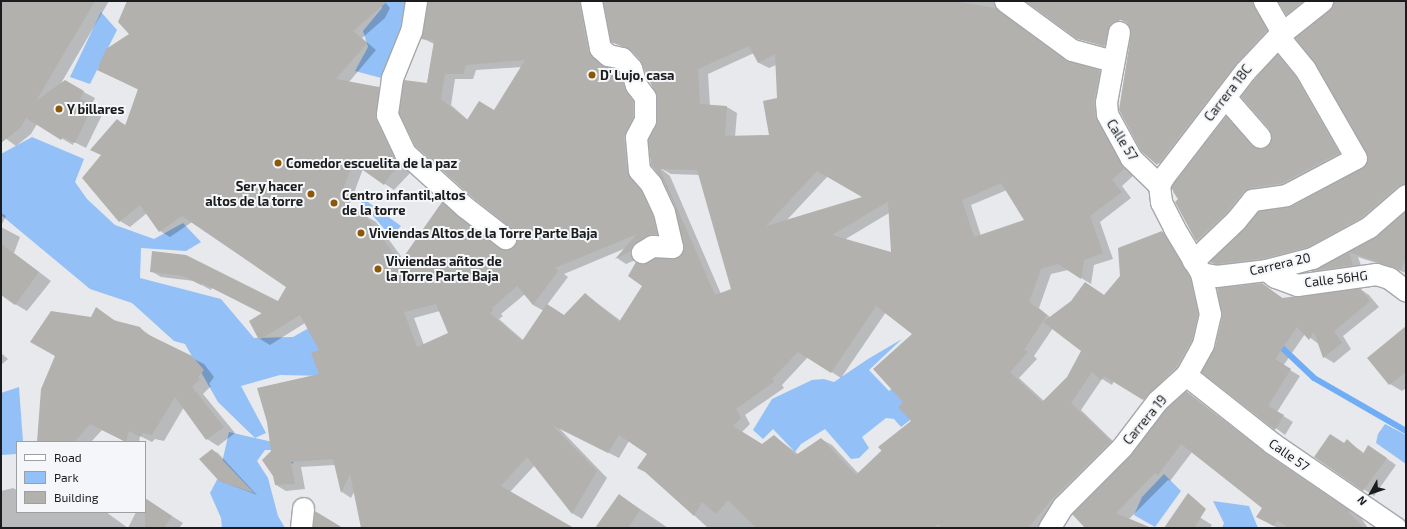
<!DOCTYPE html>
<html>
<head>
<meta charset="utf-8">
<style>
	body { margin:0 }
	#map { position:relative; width:1407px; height:529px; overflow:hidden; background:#e7e9ec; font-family:"Exo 2",sans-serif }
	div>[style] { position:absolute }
	.green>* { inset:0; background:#92c0f7 }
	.shadow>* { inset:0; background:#0003 }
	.stream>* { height:6px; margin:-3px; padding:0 3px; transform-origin:3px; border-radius:3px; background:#71adf4 }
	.building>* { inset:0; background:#b3b1ae }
	.roads { filter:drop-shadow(1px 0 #a5a7aa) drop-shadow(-1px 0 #a5a7aa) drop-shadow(0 1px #a5a7aa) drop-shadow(0 -1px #a5a7aa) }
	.minor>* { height:21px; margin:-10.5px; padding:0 10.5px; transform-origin:10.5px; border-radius:10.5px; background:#fff }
	.dots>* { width:11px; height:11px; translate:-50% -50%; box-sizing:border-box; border:2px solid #f4f6f9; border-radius:50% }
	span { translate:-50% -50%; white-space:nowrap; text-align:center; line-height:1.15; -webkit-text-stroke:4px #f4f6f9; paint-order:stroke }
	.poi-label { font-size:13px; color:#1b1c1d; font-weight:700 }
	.left { translate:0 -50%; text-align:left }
	.right { translate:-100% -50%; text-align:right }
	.street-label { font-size:13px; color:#1b1c1d }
	.frame { position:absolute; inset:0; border:2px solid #1b1c1d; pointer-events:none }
	.legend { position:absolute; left:16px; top:441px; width:130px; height:72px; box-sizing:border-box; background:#f4f6f9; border:1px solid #9d9fa1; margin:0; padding:5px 7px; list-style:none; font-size:12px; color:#1b1c1d }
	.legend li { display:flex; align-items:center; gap:8px; height:20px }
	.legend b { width:20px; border:1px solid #9d9fa1 }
	.north { position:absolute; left:1351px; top:473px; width:40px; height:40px; -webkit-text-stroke:3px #f4f6f9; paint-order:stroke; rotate:230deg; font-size:11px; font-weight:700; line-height:16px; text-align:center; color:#1b1c1d }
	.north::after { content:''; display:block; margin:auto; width:14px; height:18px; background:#1b1c1d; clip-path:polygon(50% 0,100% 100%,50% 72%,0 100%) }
</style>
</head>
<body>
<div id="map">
	<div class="green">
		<i style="clip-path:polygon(382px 1px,411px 1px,385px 79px,355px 71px,368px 47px,363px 31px,382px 8px)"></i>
		<i style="clip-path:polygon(101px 12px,117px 30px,90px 84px,70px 77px)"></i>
		<i style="clip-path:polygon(32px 137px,84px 159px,75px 182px,87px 199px,115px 225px,154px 239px,183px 223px,201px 242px,186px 251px,141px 248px,140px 278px,221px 299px,254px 338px,293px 337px,337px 312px,329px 376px,280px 375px,241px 386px,266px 433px,255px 438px,218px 402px,185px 344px,174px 341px,132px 303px,90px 289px,1px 215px,1px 154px)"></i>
		<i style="clip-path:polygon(357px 197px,361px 197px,401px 226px,391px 237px)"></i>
		<i style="clip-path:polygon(902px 339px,869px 370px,889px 391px,910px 372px,918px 414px,901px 427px,894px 419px,886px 418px,862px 437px,869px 448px,859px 458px,851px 459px,825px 429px,801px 444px,795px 452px,773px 429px,763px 439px,753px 430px,772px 399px,812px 380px,824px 379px,834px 382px,868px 359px)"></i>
		<i style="clip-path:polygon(19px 387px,23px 442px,17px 442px,17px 454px,1px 455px,1px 393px)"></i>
		<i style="clip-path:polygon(1385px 424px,1406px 435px,1406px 464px,1376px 443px,1378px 434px)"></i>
		<i style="clip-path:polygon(229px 432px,295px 447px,293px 464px,272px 450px,265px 450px,257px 461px,268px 478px,278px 516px,285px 528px,222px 528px,221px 518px,210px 493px,219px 476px)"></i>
		<i style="clip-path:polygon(1164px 474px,1181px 491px,1155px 527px,1134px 515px,1142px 497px)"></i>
		<i style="clip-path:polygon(1213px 501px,1249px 506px,1258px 528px,1222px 528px,1224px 523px)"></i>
	</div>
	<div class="shadow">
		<i style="clip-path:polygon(1px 1px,109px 1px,60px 85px,65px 82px,95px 98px,91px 106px,103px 113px,86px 148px,74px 142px,73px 145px,37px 124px,31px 134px,16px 146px,1px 135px)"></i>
		<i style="clip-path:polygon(evenodd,128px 1px,384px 1px,390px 8px,385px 18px,362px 38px,376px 50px,349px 82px,378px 88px,389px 94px,411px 172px,394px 190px,363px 169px,349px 206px,376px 222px,403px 259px,442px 204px,501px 249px,510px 250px,518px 239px,427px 84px,434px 44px,422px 38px,428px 1px,591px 1px,598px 57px,607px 67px,626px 76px,643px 108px,634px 144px,666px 240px,640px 258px,626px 264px,617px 258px,626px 248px,564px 274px,568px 277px,547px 305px,565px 316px,585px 294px,621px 321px,643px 285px,643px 265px,677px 259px,685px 250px,676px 207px,663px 178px,652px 165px,658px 120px,656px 90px,648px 79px,641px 60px,634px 52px,612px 41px,604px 1px,1005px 1px,1003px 6px,1008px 18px,1069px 62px,1099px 71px,1110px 77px,1104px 106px,1134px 175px,1122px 186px,1131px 198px,1100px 222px,1113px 259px,1094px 265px,1091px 284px,1068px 270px,1051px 274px,1039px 308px,1051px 318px,1072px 301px,1085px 283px,1105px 296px,1162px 232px,1172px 238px,1200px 284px,1202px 346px,1153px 405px,1114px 381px,1112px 385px,1102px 379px,1081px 410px,1120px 448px,1043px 528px,708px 528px,647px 472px,648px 454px,629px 441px,619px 458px,559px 428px,607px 478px,582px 519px,572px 513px,535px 465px,510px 492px,572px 528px,362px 528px,354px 492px,351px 498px,342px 492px,335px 465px,301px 467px,305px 489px,286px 491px,276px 485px,272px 452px,320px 375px,321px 350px,305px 323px,270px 345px,260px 339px,263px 314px,212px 288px,211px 290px,194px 281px,161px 277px,151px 271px,153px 253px,278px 302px,287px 287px,192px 222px,170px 237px,160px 231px,147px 213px,130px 227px,120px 221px,102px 155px,118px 121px,126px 125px,139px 90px,98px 70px,130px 35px,128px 1px,754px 53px,759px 63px,769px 68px,776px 65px,778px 99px,770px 136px,735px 137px,737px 113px,727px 107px,710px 106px,708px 74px,754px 53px,128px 1px,522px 67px,494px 111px,468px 120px,451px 105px,455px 79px,473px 79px,476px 70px,522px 67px,128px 1px,660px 168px,671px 174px,700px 175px,732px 290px,721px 294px,670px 176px,660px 168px,128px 1px,828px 176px,864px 198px,786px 221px,828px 176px,128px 1px,1007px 190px,1025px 220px,981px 236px,971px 205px,1007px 190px,128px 1px,889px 213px,892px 253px,844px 240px,889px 213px,128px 1px,525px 294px,533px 305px,544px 311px,523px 340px,499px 319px,503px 316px,501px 314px,525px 294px,128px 1px,440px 311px,449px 333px,424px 345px,414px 318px,440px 311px,128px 1px,886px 312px,914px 334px,904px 402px,912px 421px,858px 473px,832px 445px,821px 439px,798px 454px,774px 436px,763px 445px,742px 432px,750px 424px,745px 415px,784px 388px,782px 385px,808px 357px,841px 378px,886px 312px,128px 1px,1053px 328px,1082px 351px,1068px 377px,1044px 401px,1019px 378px,1037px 359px,1034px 356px,1053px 328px)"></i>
		<i style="clip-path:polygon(evenodd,1027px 1px,1265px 1px,1277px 36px,1168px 170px,1141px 150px,1129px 26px,1120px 29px,1114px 51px,1089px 44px,1084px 42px,1109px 47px,1078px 38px,1027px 1px,1117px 17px,1128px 23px,1128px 26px,1116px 19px,1117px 17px)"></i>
		<i style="clip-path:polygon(1278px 1px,1320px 1px,1297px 20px,1286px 14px)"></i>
		<i style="clip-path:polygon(1334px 1px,1406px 1px,1406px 196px,1318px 252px,1220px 268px,1211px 262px,1292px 207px,1367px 164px,1367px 152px,1331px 11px)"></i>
		<i style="clip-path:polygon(1278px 55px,1288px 61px,1305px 83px,1349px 159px,1261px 193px,1207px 247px,1197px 241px,1176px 203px,1179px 200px,1173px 192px,1175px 183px,1226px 117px,1236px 123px,1258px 149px,1269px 147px,1272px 141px)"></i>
		<i style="clip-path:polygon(1406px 212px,1406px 273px,1358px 257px,1363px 271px,1320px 277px,1311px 271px,1375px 238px)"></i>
		<i style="clip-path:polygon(1px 213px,6px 216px,1px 226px)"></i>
		<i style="clip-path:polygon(1px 227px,20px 237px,14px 253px,51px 281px,27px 311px,15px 304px,1px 264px)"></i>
		<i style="clip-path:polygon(1262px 284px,1284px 299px,1360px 289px,1369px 295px,1379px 307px,1343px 336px,1351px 349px,1334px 363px,1324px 357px,1320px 345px,1305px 334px,1283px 366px,1300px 376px,1277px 412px,1293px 422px,1285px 435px,1203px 372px)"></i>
		<i style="clip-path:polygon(97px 308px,117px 322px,140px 328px,155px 339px,204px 364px,214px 377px,209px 384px,211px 386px,203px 394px,235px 433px,218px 446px,207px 439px,184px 407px,164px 441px,155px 439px,152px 442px,140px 436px,139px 442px,126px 442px,102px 430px,91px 442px,38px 442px)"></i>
		<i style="clip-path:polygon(1406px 327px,1406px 388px,1402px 391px,1390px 384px)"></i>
		<i style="clip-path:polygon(1px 353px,8px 359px,1px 365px)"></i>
		<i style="clip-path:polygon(1187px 392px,1277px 461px,1361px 518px,1368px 528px,1278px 528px,1270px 524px,1263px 508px,1192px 452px,1170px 481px,1168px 480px,1129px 519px,1152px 528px,1087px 528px,1131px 456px)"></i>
		<i style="clip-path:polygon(1331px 435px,1345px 444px,1347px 441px,1364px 453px,1379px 453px,1396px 465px,1374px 496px,1315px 457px)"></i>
		<i style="clip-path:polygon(212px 450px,218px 453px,257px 495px,220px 481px)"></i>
		<i style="clip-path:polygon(13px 488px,17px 490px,17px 512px,106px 512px,128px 528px,1px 528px,1px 491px)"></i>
		<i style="clip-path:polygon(619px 495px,627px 500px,668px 528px,596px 528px)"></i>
		<i style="clip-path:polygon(145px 499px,183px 523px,179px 528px,128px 528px,136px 512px,145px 512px)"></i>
		<i style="clip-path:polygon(1193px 513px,1212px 525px,1210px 528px,1165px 528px)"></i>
	</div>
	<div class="stream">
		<i style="left:1277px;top:343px;width:51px;rotate:43.4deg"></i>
		<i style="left:1314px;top:378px;width:106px;rotate:29.9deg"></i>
	</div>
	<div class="building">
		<i style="clip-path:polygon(1px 1px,95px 1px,36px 101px,65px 80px,84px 91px,80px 99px,93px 105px,75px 143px,63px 137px,61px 140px,26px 118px,20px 128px,1px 143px)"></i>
		<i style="clip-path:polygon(evenodd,127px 1px,388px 1px,353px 31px,367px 43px,336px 79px,379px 87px,376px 120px,394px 158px,401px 166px,391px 174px,384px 185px,353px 163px,339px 199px,365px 215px,400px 262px,442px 202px,498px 248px,510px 249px,517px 239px,512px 229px,473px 198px,415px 146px,399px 113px,404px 80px,427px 83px,434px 41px,421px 39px,428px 1px,579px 1px,588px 51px,600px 64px,616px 69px,620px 74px,625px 89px,633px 101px,633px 117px,624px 138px,627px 171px,641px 191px,653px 216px,657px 234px,646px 236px,632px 246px,630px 252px,615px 259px,637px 234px,555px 268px,558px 271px,533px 305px,517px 286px,492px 308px,493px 310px,490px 313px,522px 341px,547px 304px,564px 315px,585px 293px,619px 322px,642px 286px,628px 276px,636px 262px,643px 264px,655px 258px,676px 258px,684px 250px,675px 207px,662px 179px,651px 165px,648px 139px,657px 120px,657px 97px,640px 60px,631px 50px,611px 42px,603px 1px,954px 1px,995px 8px,1065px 60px,1100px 70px,1094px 100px,1095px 115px,1125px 168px,1112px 180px,1122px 192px,1090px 216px,1103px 253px,1084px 260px,1081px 279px,1058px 264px,1041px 269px,1029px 302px,1047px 315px,1024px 350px,1028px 352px,1010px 372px,1042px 402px,1067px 377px,1081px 351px,1043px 322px,1071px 301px,1085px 282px,1104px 295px,1120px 276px,1118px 248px,1162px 231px,1190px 277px,1198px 314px,1192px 340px,1176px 367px,1143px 400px,1104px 376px,1101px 380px,1092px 372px,1071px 403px,1111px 441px,1053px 498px,1028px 528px,943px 528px,938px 524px,933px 528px,756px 528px,728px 500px,716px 514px,702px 502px,694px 516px,645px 472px,637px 468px,647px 454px,619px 435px,608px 453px,552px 425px,597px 471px,572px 514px,527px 457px,501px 486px,574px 528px,361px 528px,350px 474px,341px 493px,333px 459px,291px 462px,295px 484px,275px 485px,273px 476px,262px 460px,271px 451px,267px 422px,257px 388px,319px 374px,311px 353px,319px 350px,300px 315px,259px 340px,249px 321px,262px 313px,202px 283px,201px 285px,183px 276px,150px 272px,152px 251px,186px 255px,278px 301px,286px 287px,182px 216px,159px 232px,140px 205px,119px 222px,82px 178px,101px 155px,90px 150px,117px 119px,125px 126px,138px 89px,97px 70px,106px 49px,129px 34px,118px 22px,127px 1px,749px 46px,758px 63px,775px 54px,777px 98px,763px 101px,769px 135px,725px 136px,727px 106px,700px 104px,698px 69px,749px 46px,127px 1px,525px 60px,494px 110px,479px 101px,467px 120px,441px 99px,445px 74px,463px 74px,466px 65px,525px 60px,127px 1px,660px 169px,697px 170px,731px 289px,715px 295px,660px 169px,127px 1px,817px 171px,862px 197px,766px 226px,817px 171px,127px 1px,1001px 183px,1024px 220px,974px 237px,962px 200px,1001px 183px,127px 1px,888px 202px,891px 252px,832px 235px,879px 207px,888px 202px,127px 1px,436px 304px,448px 333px,417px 347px,404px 312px,436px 304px,127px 1px,876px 306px,912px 334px,873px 369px,903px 402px,898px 407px,911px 421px,878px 447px,882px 451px,856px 475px,821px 438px,796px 455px,774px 435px,762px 444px,733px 426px,741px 418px,736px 409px,774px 382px,772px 379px,798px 352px,831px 373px,876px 306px)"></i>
		<i style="clip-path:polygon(1025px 1px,1252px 1px,1267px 30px,1236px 64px,1157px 165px,1141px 151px,1119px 110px,1131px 34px,1127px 23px,1121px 20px,1110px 24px,1104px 46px,1077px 39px)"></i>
		<i style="clip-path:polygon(1278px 1px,1303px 1px,1286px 15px)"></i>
		<i style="clip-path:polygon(1334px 1px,1406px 1px,1406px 183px,1398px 186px,1362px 217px,1308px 247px,1264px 258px,1216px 264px,1209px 262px,1258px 211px,1292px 206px,1366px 164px,1366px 152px,1315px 63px,1295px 38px,1329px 10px)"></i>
		<i style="clip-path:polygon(1277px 54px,1295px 76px,1339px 153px,1282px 183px,1250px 188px,1243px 192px,1227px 212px,1196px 241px,1175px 202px,1178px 199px,1171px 187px,1226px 116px,1251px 145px,1262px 149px,1268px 146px,1271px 140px,1269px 129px,1240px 96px)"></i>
		<i style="clip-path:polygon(1406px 211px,1406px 258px,1401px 270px,1349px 252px,1353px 265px,1309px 271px,1375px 237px)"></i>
		<i style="clip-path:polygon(1px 244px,39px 272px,15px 305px,1px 295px)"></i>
		<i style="clip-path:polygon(1262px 283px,1282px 298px,1360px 288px,1370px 301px,1334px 331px,1342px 343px,1323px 358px,1314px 332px,1309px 340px,1297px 327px,1275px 359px,1291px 369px,1268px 406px,1284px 415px,1275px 430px,1201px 372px,1215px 347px,1222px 317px,1217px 288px)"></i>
		<i style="clip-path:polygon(96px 307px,113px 320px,140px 327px,145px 333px,192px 356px,204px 370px,198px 377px,200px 379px,192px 387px,224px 427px,206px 440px,175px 397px,152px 435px,143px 433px,140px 437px,129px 431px,126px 442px,90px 424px,74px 442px,37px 442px,41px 389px,55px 356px,30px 342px,51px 311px,91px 317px)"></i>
		<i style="clip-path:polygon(1406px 326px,1406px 372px,1389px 385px,1367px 358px)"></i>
		<i style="clip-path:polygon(1186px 391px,1265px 453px,1350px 511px,1348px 512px,1364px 528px,1289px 528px,1277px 520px,1274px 526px,1256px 517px,1262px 508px,1181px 444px,1158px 475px,1155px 473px,1116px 513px,1151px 528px,1085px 528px,1072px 514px,1130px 455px,1166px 409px)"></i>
		<i style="clip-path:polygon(1330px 434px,1344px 443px,1347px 439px,1363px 454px,1368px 445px,1387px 458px,1363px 491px,1314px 457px)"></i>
		<i style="clip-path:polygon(212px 449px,254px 493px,219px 481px,199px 459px)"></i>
		<i style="clip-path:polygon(1188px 493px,1206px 509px,1194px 528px,1164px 528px)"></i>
		<i style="clip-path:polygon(619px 494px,640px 510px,628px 528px,595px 528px)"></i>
		<i style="clip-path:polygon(145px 498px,172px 516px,164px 528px,145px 528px)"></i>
		<i style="clip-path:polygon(315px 511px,343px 528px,313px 528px)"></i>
	</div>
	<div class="roads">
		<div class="minor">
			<i style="left:416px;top:1px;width:30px;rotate:99deg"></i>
			<i style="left:411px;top:31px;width:51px;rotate:112deg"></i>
			<i style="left:392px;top:78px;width:37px;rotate:98deg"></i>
			<i style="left:387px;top:115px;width:42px;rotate:64.7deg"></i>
			<i style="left:405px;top:153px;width:81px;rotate:42deg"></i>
			<i style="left:465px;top:207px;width:51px;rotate:37.8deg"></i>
			<i style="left:591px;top:1px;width:48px;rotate:79.2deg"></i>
			<i style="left:600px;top:48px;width:11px;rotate:41deg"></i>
			<i style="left:608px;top:55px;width:14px;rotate:12deg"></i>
			<i style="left:622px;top:58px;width:13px;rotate:48deg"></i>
			<i style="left:631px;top:68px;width:18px;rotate:74deg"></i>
			<i style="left:636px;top:85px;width:15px;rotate:53deg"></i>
			<i style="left:645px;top:97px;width:23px;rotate:90deg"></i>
			<i style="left:645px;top:120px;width:19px;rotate:118deg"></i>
			<i style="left:636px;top:137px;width:33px;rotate:85deg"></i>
			<i style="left:639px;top:170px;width:18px;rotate:49deg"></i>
			<i style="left:651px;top:184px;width:31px;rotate:65deg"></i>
			<i style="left:664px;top:212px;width:36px;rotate:77deg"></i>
			<i style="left:672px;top:247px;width:20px;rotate:-177deg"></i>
			<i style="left:652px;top:246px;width:12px;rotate:149deg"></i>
			<i style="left:1005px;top:1px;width:83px;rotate:36.2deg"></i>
			<i style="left:1072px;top:50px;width:42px;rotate:15deg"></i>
			<i style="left:1264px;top:1px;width:36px;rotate:60deg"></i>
			<i style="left:1322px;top:1px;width:56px;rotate:141.5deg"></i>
			<i style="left:1278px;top:36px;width:48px;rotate:133.3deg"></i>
			<i style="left:1245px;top:71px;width:133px;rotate:127.6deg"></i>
			<i style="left:1164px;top:176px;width:10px;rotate:119deg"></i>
			<i style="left:1159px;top:185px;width:17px;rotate:83deg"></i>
			<i style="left:1161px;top:202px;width:29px;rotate:63deg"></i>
			<i style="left:1174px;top:228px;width:52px;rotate:59deg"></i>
			<i style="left:1201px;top:273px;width:15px;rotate:11deg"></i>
			<i style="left:1216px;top:276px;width:50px;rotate:-6.8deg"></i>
			<i style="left:1266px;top:270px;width:48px;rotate:-14.6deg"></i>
			<i style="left:1312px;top:258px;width:65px;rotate:-28.5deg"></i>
			<i style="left:1369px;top:227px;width:49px;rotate:-40.9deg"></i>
			<i style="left:1119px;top:32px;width:71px;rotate:100.5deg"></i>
			<i style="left:1106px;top:102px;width:12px;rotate:85deg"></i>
			<i style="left:1107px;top:114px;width:50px;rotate:61.4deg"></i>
			<i style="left:1131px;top:158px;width:39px;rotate:44deg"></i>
			<i style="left:1225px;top:97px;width:53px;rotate:48.8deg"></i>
			<i style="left:1193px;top:261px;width:59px;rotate:-43.6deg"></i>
			<i style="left:1236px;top:220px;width:26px;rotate:-51deg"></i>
			<i style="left:1252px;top:200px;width:34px;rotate:-8deg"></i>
			<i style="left:1286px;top:195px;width:79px;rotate:-27.9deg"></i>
			<i style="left:1356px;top:158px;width:103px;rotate:-119.8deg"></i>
			<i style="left:1305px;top:69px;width:43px;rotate:-129.3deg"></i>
			<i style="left:1266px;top:270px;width:11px;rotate:38deg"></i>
			<i style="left:1275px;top:277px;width:23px;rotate:20deg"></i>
			<i style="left:1297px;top:285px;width:80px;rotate:-7.9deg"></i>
			<i style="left:1376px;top:274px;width:14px;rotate:17deg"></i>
			<i style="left:1389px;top:278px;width:21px;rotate:37deg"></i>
			<i style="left:1186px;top:375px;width:110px;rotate:38.3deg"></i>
			<i style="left:1272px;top:443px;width:150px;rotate:34.4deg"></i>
			<i style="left:301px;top:528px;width:20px;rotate:-84deg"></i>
			<i style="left:1049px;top:528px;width:26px;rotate:-58deg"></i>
			<i style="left:1063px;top:506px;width:83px;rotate:-45deg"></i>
			<i style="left:1122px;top:447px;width:58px;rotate:-52.7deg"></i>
			<i style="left:1157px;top:401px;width:39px;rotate:-42deg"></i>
			<i style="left:1186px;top:375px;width:35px;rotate:-61deg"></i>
			<i style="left:1203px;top:344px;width:31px;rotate:-77deg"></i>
			<i style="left:1210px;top:314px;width:42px;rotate:-102.4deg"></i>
		</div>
	</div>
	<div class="dots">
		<i style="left:592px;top:75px;background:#8c5706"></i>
		<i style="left:59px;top:109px;background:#8c5706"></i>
		<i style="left:278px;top:163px;background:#8c5706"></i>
		<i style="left:311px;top:194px;background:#8c5706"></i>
		<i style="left:334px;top:203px;background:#8c5706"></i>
		<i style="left:361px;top:233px;background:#8c5706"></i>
		<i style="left:378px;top:269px;background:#8c5706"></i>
	</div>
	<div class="poi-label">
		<span class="left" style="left:600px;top:75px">D' Lujo, casa</span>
		<span class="left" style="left:67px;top:109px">Y billares</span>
		<span class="left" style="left:286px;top:163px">Comedor escuelita de la paz</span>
		<span class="right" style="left:303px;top:194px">Ser y hacer<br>altos de la torre</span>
		<span class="left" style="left:342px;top:203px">Centro infantil,altos<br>de la torre</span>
		<span class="left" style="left:369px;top:233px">Viviendas Altos de la Torre Parte Baja</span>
		<span class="left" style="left:386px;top:269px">Viviendas añtos de<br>la Torre Parte Baja</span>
	</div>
	<div class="street-label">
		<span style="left:1228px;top:93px;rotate:-52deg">Carrera 18C</span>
		<span style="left:1122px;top:140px;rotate:58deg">Calle 57</span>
		<span style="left:1280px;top:264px;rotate:-13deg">Carrera 20</span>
		<span style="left:1336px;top:279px;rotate:-7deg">Calle 56HG</span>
		<span style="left:1145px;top:420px;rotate:-50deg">Carrera 19</span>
		<span style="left:1289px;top:455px;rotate:35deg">Calle 57</span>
	</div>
	<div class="frame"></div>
	<ul class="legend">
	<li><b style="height:5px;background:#fff"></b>Road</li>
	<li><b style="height:11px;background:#92c0f7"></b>Park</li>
	<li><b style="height:11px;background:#b3b1ae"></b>Building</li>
	</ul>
	<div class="north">N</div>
</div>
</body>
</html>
